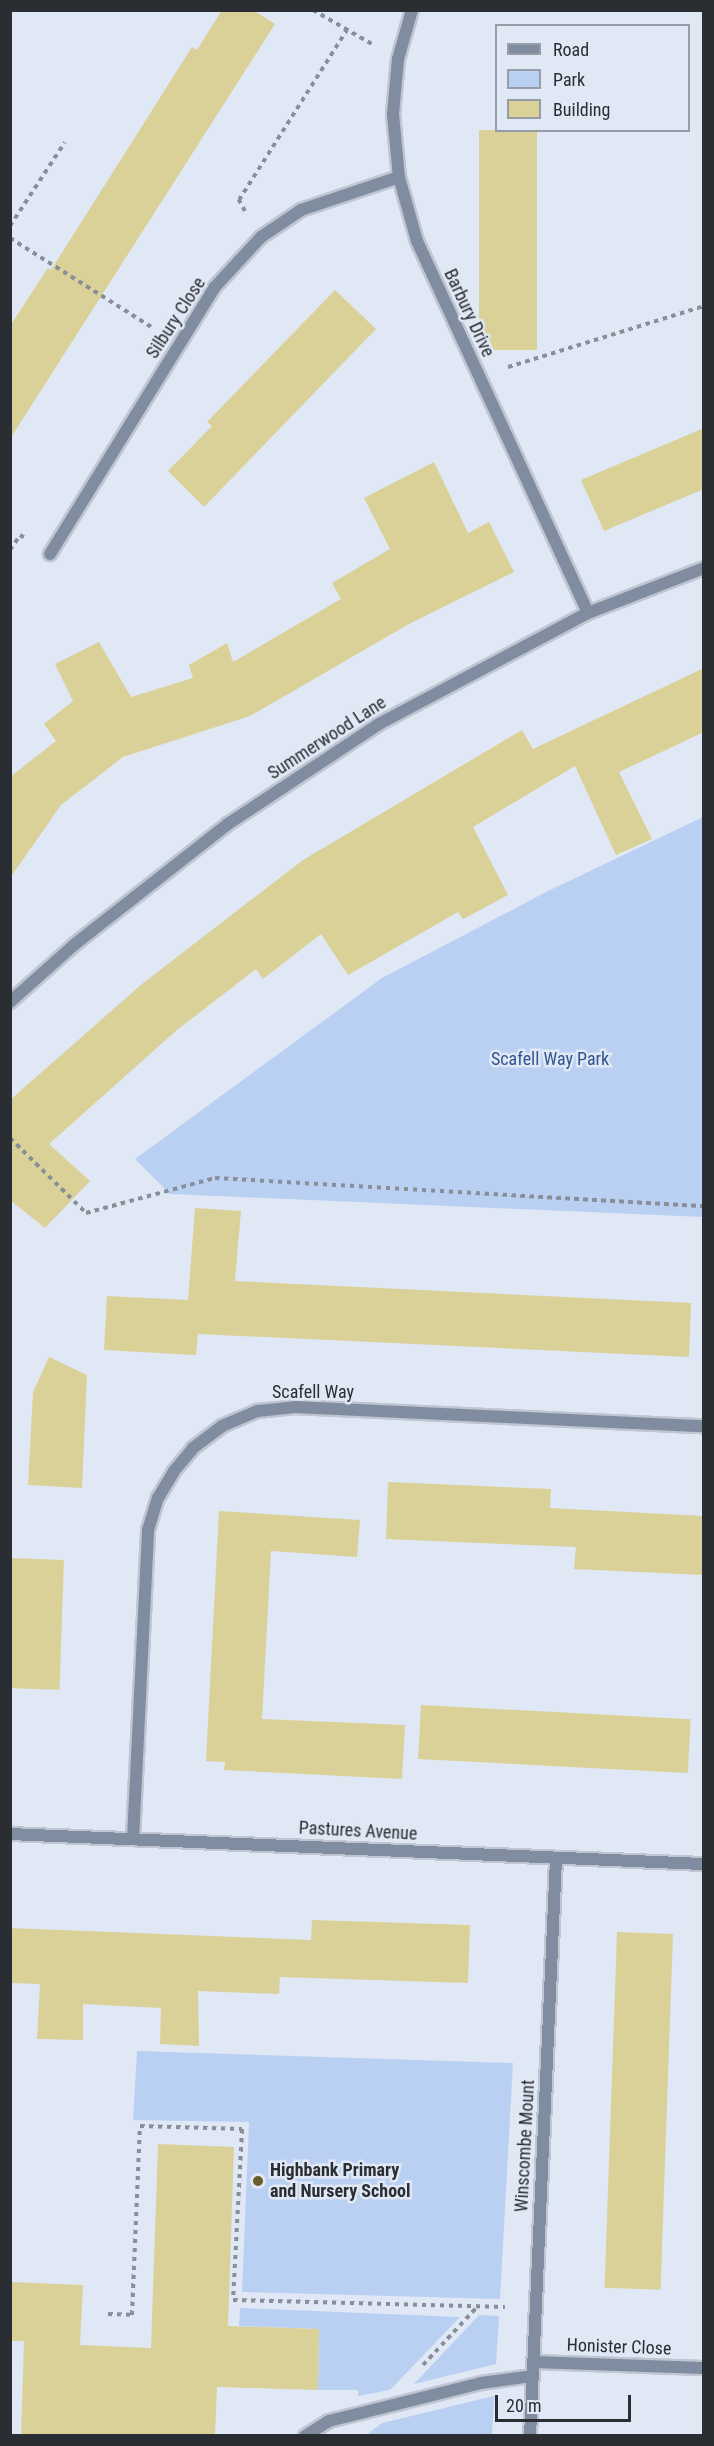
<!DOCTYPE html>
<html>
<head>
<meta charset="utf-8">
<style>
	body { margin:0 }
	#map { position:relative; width:714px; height:2446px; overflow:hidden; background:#e0e8f5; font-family:"Roboto Condensed",sans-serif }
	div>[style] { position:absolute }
	.green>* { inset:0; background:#bad0f3 }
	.building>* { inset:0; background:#dad198; transform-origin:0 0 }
	.path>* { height:4px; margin-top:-2px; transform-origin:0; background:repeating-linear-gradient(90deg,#898f98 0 4.5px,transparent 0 9px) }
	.roads { filter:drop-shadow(2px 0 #bfc6d2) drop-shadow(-2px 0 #bfc6d2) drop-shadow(0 2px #bfc6d2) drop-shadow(0 -2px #bfc6d2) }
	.lane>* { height:12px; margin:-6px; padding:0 6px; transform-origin:6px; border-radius:6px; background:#808da1 }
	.street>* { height:12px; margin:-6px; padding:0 6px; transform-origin:6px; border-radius:6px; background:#808da1 }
	.dots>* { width:16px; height:16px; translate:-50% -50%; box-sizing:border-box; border:3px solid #e0e8f5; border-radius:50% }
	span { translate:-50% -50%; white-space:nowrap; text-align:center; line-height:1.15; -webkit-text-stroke:5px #e0e8f5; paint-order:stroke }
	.street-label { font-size:18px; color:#2a2d31 }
	.park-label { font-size:18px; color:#30548f }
	.poi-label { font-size:18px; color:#2a2d31; font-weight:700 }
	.left { translate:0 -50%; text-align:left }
	.frame { position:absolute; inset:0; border:12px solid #2a2d31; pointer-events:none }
	.legend { position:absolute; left:495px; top:24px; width:195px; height:108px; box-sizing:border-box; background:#e0e8f5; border:2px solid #979da7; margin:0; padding:8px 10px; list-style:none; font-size:18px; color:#2a2d31 }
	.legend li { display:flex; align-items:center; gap:12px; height:30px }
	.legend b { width:30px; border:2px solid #979da7 }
	.scale { position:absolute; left:495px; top:2395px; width:136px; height:27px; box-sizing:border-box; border:3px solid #2a2d31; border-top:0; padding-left:8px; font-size:18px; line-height:21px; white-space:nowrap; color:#2a2d31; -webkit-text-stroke:4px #e0e8f5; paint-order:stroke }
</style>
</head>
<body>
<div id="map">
	<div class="green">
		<i style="clip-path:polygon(703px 817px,703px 1217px,170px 1194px,135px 1159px,382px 978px,546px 892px)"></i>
		<i style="clip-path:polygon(137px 2051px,513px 2063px,500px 2299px,242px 2292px,249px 2122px,133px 2120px)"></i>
		<i style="clip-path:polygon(240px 2308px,460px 2317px,390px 2390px,358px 2396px,358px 2390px,318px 2390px,319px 2329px,239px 2326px)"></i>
		<i style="clip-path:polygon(479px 2315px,499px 2316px,496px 2364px,414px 2384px)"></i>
		<i style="clip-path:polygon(494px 2396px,492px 2435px,366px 2435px,382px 2423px)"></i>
	</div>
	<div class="building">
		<i style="clip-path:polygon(222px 10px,253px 10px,275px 24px,10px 439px,10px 326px,48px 268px,51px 270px,192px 47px,197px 50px)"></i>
		<i style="left:479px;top:130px;width:58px;height:220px"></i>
		<i style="clip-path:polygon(335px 290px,376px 329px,204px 507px,168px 471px,212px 426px,207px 422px)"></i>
		<i style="clip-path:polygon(704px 428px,704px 489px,604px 531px,581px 480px)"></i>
		<i style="clip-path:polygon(434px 462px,468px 533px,489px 522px,514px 572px,409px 624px,250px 716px,123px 757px,61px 805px,10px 878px,10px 777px,56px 741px,44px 724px,73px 701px,55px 664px,99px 642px,131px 697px,193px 678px,189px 665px,227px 643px,233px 662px,341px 599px,332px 583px,390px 549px,364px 498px)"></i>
		<i style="clip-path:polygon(704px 668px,704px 732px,619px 772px,652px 839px,616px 855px,575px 766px,473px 827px,508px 895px,463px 919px,458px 912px,348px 975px,321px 934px,263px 979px,256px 969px,177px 1030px,49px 1144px,90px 1181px,45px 1228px,10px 1200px,10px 1100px,142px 984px,221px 923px,303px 860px,522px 730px,533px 749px)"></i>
		<i style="clip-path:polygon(195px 1208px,241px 1211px,235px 1281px,691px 1303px,689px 1357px,198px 1334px,196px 1355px,104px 1350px,107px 1296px,188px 1300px)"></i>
		<i style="clip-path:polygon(49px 1357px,87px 1375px,82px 1488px,28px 1485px,33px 1392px)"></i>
		<i style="clip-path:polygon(388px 1482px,551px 1489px,550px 1508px,704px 1516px,704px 1575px,574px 1569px,576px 1547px,386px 1539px)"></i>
		<i style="clip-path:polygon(219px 1511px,360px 1520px,357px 1557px,271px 1551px,262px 1719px,405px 1725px,402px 1779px,224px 1770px,225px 1762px,206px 1761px)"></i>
		<i style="left:10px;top:1558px;width:54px;height:130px;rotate:2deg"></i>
		<i style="left:421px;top:1705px;width:270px;height:54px;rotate:3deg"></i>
		<i style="clip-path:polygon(312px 1920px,470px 1925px,468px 1983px,280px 1977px,279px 1994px,198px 1991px,199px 2046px,160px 2044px,161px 2008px,83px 2004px,83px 2040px,37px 2039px,40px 1984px,10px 1983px,10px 1928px,311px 1940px)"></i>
		<i style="left:617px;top:1932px;width:56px;height:356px;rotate:2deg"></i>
		<i style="clip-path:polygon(158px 2144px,234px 2147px,228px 2326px,319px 2329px,318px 2390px,217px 2387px,215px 2434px,21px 2436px,24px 2341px,10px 2341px,10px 2282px,83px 2285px,80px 2345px,151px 2348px)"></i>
	</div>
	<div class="path">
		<i style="left:313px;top:10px;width:68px;rotate:30deg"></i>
		<i style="left:245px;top:211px;width:13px;rotate:-119deg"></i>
		<i style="left:239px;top:200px;width:201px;rotate:-57.6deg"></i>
		<i style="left:10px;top:226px;width:100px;rotate:-56.8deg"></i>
		<i style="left:10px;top:238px;width:169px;rotate:32.2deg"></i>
		<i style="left:508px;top:367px;width:205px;rotate:-17.3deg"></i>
		<i style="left:10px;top:550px;width:18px;rotate:-56deg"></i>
		<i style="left:20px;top:535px;width:6px;rotate:31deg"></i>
		<i style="left:10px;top:1138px;width:107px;rotate:44.6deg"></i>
		<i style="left:86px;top:1213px;width:134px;rotate:-15.2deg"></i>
		<i style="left:215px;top:1178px;width:490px;rotate:3.3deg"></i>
		<i style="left:108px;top:2314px;width:24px;rotate:2deg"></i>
		<i style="left:132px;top:2315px;width:189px;rotate:-87.6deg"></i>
		<i style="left:140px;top:2126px;width:102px;rotate:1.7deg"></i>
		<i style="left:242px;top:2129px;width:171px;rotate:93deg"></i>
		<i style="left:233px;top:2300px;width:272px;rotate:1.5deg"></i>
		<i style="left:423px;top:2365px;width:79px;rotate:-47deg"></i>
	</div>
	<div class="roads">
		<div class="lane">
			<i style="left:305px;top:2436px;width:28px;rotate:-32deg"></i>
			<i style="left:329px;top:2421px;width:157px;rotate:-14deg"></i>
			<i style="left:481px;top:2383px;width:51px;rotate:-7.8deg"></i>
		</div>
		<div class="street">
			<i style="left:412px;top:10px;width:51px;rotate:105.9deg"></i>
			<i style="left:398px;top:59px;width:55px;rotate:95.2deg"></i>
			<i style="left:393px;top:114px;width:63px;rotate:84.6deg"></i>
			<i style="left:399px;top:177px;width:66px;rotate:74.3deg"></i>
			<i style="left:417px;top:241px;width:409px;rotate:65.3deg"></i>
			<i style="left:50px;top:554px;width:312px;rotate:-58.3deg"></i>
			<i style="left:214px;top:288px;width:69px;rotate:-47.3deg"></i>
			<i style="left:261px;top:237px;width:48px;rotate:-34deg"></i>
			<i style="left:301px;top:210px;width:103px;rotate:-18.6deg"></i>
			<i style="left:10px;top:1002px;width:87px;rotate:-41.7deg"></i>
			<i style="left:75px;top:944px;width:194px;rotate:-38.1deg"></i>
			<i style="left:228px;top:824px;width:181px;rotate:-33.5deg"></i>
			<i style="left:379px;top:724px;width:237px;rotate:-28deg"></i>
			<i style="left:588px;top:613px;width:124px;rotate:-21.2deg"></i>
			<i style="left:10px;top:1834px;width:695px;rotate:2.48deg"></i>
			<i style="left:133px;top:1839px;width:309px;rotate:-87.2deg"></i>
			<i style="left:148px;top:1530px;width:34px;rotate:-73deg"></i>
			<i style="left:158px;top:1498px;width:31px;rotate:-59deg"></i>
			<i style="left:174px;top:1471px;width:30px;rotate:-50deg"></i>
			<i style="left:193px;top:1448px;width:36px;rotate:-37deg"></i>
			<i style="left:222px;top:1426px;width:39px;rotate:-23deg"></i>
			<i style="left:258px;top:1411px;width:37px;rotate:-6deg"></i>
			<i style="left:295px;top:1407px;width:409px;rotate:2.7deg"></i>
			<i style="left:533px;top:2362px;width:171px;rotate:2deg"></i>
			<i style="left:530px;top:2436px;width:579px;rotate:-87.42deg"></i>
		</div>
	</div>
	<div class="dots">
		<i style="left:258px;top:2181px;background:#665e2a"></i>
	</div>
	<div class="street-label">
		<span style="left:469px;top:313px;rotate:65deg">Barbury Drive</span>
		<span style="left:176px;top:318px;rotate:-57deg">Silbury Close</span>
		<span style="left:327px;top:738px;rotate:-33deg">Summerwood Lane</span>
		<span style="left:313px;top:1392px">Scafell Way</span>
		<span style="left:358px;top:1831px;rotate:3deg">Pastures Avenue</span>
		<span style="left:525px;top:2146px;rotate:-87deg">Winscombe Mount</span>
		<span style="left:619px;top:2347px;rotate:2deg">Honister Close</span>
	</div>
	<div class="park-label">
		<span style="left:550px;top:1059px">Scafell Way Park</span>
	</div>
	<div class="poi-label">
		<span class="left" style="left:270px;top:2181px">Highbank Primary<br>and Nursery School</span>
	</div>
	<div class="frame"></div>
	<ul class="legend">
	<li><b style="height:8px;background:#808da1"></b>Road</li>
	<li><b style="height:16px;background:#bad0f3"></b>Park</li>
	<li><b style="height:16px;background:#dad198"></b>Building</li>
	</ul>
	<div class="scale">20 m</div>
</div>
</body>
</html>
